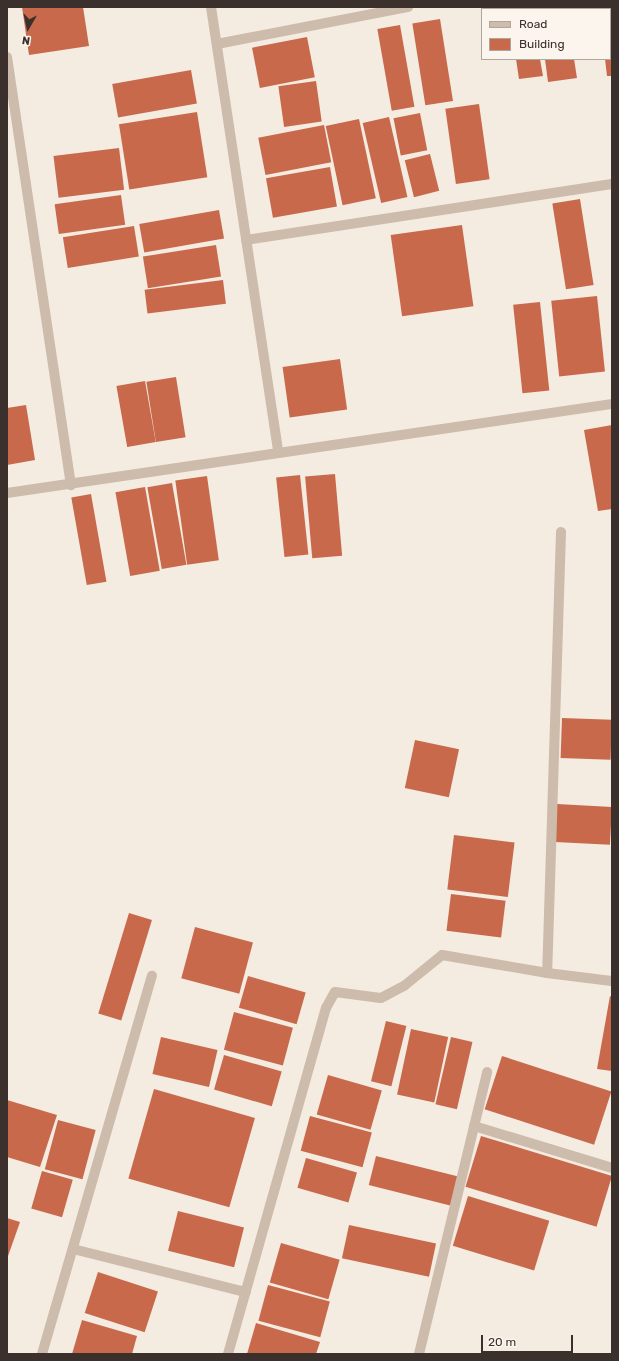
<!DOCTYPE html>
<html>
<head>
<meta charset="utf-8">
<style>
	body { margin:0 }
	#map { position:relative; width:619px; height:1361px; overflow:hidden; background:#f4ebe1; font-family:Rubik,sans-serif }
	div>[style] { position:absolute }
	.building>* { inset:0; background:#c8694b; transform-origin:0 0 }
	.street>* { height:10px; margin:-5px; padding:0 5px; transform-origin:5px; border-radius:5px; background:#cdbbac }
	span { translate:-50% -50%; white-space:nowrap; text-align:center; line-height:1.15; -webkit-text-stroke:4px #fbf5ee; paint-order:stroke }
	.frame { position:absolute; inset:0; border:8px solid #3b302b; pointer-events:none }
	.legend { position:absolute; left:481px; top:8px; width:130px; height:52px; box-sizing:border-box; background:#fbf5ee; border:1px solid #aea6a0; margin:0; padding:5px 7px; list-style:none; font-size:12px; color:#3b302b }
	.legend li { display:flex; align-items:center; gap:8px; height:20px }
	.legend b { width:20px; border:1px solid #aea6a0 }
	.north { position:absolute; left:8px; top:8px; width:40px; height:40px; -webkit-text-stroke:3px #fbf5ee; paint-order:stroke; rotate:189deg; font-size:11px; font-weight:700; line-height:16px; text-align:center; color:#3b302b }
	.north::after { content:''; display:block; margin:auto; width:14px; height:18px; background:#3b302b; clip-path:polygon(50% 0,100% 100%,50% 72%,0 100%) }
	.scale { position:absolute; left:481px; top:1335px; width:92px; height:18px; box-sizing:border-box; border:2px solid #3b302b; border-top:0; padding-left:5px; font-size:12px; line-height:14px; white-space:nowrap; color:#3b302b; -webkit-text-stroke:3px #fbf5ee; paint-order:stroke }
</style>
</head>
<body>
<div id="map">
	<div class="building">
		<i style="clip-path:polygon(22px 7px,83px 7px,89px 46px,29px 55px)"></i>
		<i style="clip-path:polygon(532px 7px,533px 9px,513px 8px,520px 7px)"></i>
		<i style="left:537px;top:7px;width:29px;height:2px"></i>
		<i style="left:572px;top:7px;width:23px;height:2px"></i>
		<i style="clip-path:polygon(603px 7px,612px 7px,612px 27px,610px 9px)"></i>
		<i style="left:440px;top:19px;width:83px;height:28px;rotate:81deg"></i>
		<i style="left:400px;top:25px;width:83px;height:23px;rotate:80deg"></i>
		<i style="left:307px;top:37px;width:41px;height:56px;rotate:79deg"></i>
		<i style="clip-path:polygon(610px 37px,612px 76px,607px 76px,605px 59px,610px 59px)"></i>
		<i style="clip-path:polygon(516px 59px,540px 59px,543px 76px,519px 79px)"></i>
		<i style="clip-path:polygon(545px 59px,574px 59px,577px 78px,548px 82px)"></i>
		<i style="left:191px;top:70px;width:34px;height:80px;rotate:80deg"></i>
		<i style="left:316px;top:81px;width:41px;height:38px;rotate:82deg"></i>
		<i style="left:479px;top:104px;width:76px;height:34px;rotate:82deg"></i>
		<i style="left:197px;top:112px;width:66px;height:79px;rotate:81deg"></i>
		<i style="left:420px;top:113px;width:38px;height:27px;rotate:79deg"></i>
		<i style="left:389px;top:117px;width:82px;height:27px;rotate:77deg"></i>
		<i style="left:359px;top:119px;width:81px;height:34px;rotate:78deg"></i>
		<i style="left:324px;top:125px;width:38px;height:67px;rotate:79deg"></i>
		<i style="left:119px;top:148px;width:42px;height:66px;rotate:83deg"></i>
		<i style="left:430px;top:154px;width:38px;height:26px;rotate:76deg"></i>
		<i style="left:330px;top:167px;width:40px;height:65px;rotate:80deg"></i>
		<i style="left:121px;top:195px;width:30px;height:67px;rotate:82deg"></i>
		<i style="left:580px;top:199px;width:87px;height:28px;rotate:81deg"></i>
		<i style="left:219px;top:210px;width:29px;height:81px;rotate:80deg"></i>
		<i style="left:462px;top:225px;width:82px;height:72px;rotate:82deg"></i>
		<i style="left:134px;top:226px;width:31px;height:72px;rotate:81deg"></i>
		<i style="left:216px;top:245px;width:32px;height:74px;rotate:81deg"></i>
		<i style="left:223px;top:280px;width:24px;height:79px;rotate:83deg"></i>
		<i style="left:597px;top:296px;width:76px;height:46px;rotate:84deg"></i>
		<i style="left:540px;top:302px;width:89px;height:27px;rotate:84deg"></i>
		<i style="left:340px;top:359px;width:51px;height:58px;rotate:82deg"></i>
		<i style="left:176px;top:377px;width:61px;height:30px;rotate:81deg"></i>
		<i style="left:145px;top:381px;width:62px;height:29px;rotate:80deg"></i>
		<i style="clip-path:polygon(26px 405px,35px 460px,7px 465px,7px 408px)"></i>
		<i style="clip-path:polygon(612px 425px,612px 509px,598px 511px,584px 430px)"></i>
		<i style="left:335px;top:474px;width:82px;height:30px;rotate:85deg"></i>
		<i style="left:300px;top:475px;width:80px;height:24px;rotate:84deg"></i>
		<i style="left:207px;top:476px;width:85px;height:32px;rotate:82deg"></i>
		<i style="left:172px;top:483px;width:83px;height:25px;rotate:80deg"></i>
		<i style="left:145px;top:487px;width:85px;height:30px;rotate:80deg"></i>
		<i style="left:91px;top:494px;width:89px;height:20px;rotate:80deg"></i>
		<i style="left:562px;top:718px;width:50px;height:40px;rotate:2deg"></i>
		<i style="left:415px;top:740px;width:45px;height:49px;rotate:12deg"></i>
		<i style="left:557px;top:804px;width:55px;height:38px;rotate:3deg"></i>
		<i style="left:454px;top:835px;width:61px;height:55px;rotate:7deg"></i>
		<i style="left:451px;top:894px;width:55px;height:37px;rotate:7deg"></i>
		<i style="left:129px;top:913px;width:24px;height:105px;rotate:17deg"></i>
		<i style="left:195px;top:927px;width:60px;height:53px;rotate:15deg"></i>
		<i style="left:248px;top:976px;width:60px;height:33px;rotate:16deg"></i>
		<i style="clip-path:polygon(610px 996px,612px 997px,612px 1071px,597px 1069px)"></i>
		<i style="left:234px;top:1012px;width:61px;height:39px;rotate:15deg"></i>
		<i style="left:386px;top:1021px;width:21px;height:62px;rotate:14deg"></i>
		<i style="left:411px;top:1029px;width:38px;height:67px;rotate:12deg"></i>
		<i style="left:161px;top:1037px;width:58px;height:38px;rotate:13deg"></i>
		<i style="left:451px;top:1037px;width:22px;height:69px;rotate:13deg"></i>
		<i style="left:224px;top:1055px;width:60px;height:36px;rotate:16deg"></i>
		<i style="left:502px;top:1056px;width:115px;height:56px;rotate:18deg"></i>
		<i style="left:328px;top:1075px;width:56px;height:41px;rotate:16deg"></i>
		<i style="left:154px;top:1089px;width:105px;height:93px;rotate:16deg"></i>
		<i style="clip-path:polygon(7px 1100px,57px 1115px,40px 1167px,7px 1157px)"></i>
		<i style="left:310px;top:1116px;width:64px;height:36px;rotate:15deg"></i>
		<i style="left:58px;top:1120px;width:39px;height:51px;rotate:15deg"></i>
		<i style="left:481px;top:1136px;width:137px;height:53px;rotate:17deg"></i>
		<i style="left:376px;top:1156px;width:88px;height:30px;rotate:14deg"></i>
		<i style="left:306px;top:1158px;width:53px;height:31px;rotate:16deg"></i>
		<i style="left:42px;top:1171px;width:32px;height:39px;rotate:16deg"></i>
		<i style="left:468px;top:1196px;width:85px;height:52px;rotate:17deg"></i>
		<i style="left:178px;top:1211px;width:68px;height:41px;rotate:14deg"></i>
		<i style="clip-path:polygon(7px 1218px,20px 1222px,7px 1259px)"></i>
		<i style="left:349px;top:1225px;width:89px;height:34px;rotate:12deg"></i>
		<i style="left:281px;top:1243px;width:61px;height:41px;rotate:16deg"></i>
		<i style="left:98px;top:1272px;width:63px;height:43px;rotate:18deg"></i>
		<i style="left:268px;top:1285px;width:64px;height:37px;rotate:15deg"></i>
		<i style="clip-path:polygon(82px 1320px,137px 1336px,132px 1354px,72px 1354px)"></i>
		<i style="clip-path:polygon(256px 1323px,320px 1342px,316px 1354px,247px 1354px)"></i>
	</div>
	<div class="street">
		<i style="left:211px;top:7px;width:449px;rotate:81.4deg"></i>
		<i style="left:217px;top:44px;width:195px;rotate:-11deg"></i>
		<i style="left:7px;top:57px;width:433px;rotate:81.5deg"></i>
		<i style="left:246px;top:240px;width:370px;rotate:-8.7deg"></i>
		<i style="left:7px;top:493px;width:612px;rotate:-8.37deg"></i>
		<i style="left:561px;top:532px;width:441px;rotate:91.8deg"></i>
		<i style="left:547px;top:973px;width:65px;rotate:7deg"></i>
		<i style="left:474px;top:1126px;width:144px;rotate:16.9deg"></i>
		<i style="left:73px;top:1249px;width:178px;rotate:14deg"></i>
		<i style="left:42px;top:1354px;width:394px;rotate:-73.8deg"></i>
		<i style="left:228px;top:1354px;width:360px;rotate:-74.2deg"></i>
		<i style="left:326px;top:1008px;width:18px;rotate:-61deg"></i>
		<i style="left:335px;top:992px;width:46px;rotate:7.4deg"></i>
		<i style="left:381px;top:998px;width:26px;rotate:-28deg"></i>
		<i style="left:404px;top:986px;width:49px;rotate:-39.2deg"></i>
		<i style="left:442px;top:955px;width:107px;rotate:9.7deg"></i>
		<i style="left:419px;top:1354px;width:290px;rotate:-76.4deg"></i>
	</div>
	<div class="frame"></div>
	<ul class="legend">
	<li><b style="height:5px;background:#cdbbac"></b>Road</li>
	<li><b style="height:11px;background:#c8694b"></b>Building</li>
	</ul>
	<div class="north">N</div>
	<div class="scale">20 m</div>
</div>
</body>
</html>
